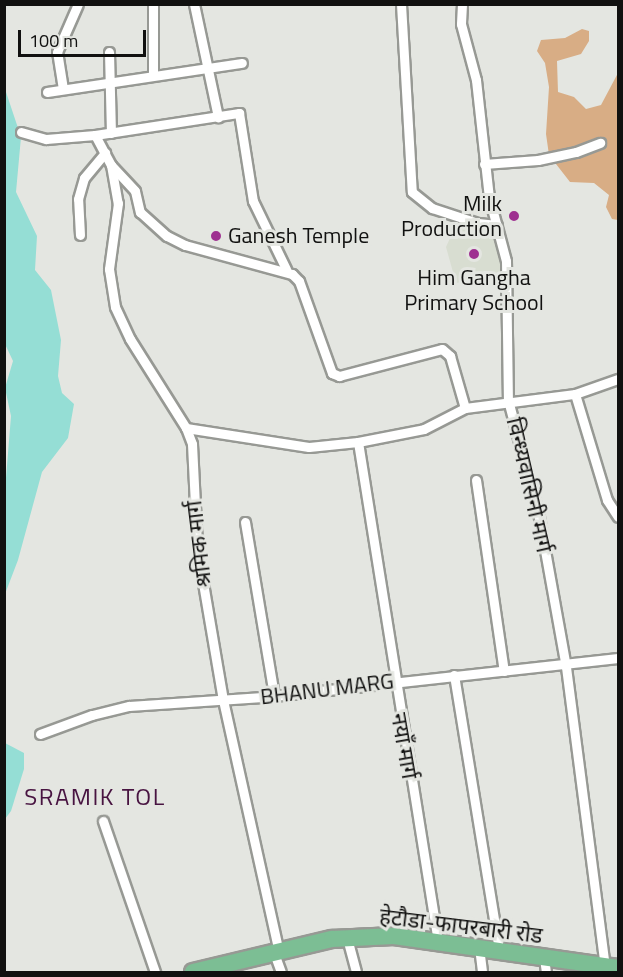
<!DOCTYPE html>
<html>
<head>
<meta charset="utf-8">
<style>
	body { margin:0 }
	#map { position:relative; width:623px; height:977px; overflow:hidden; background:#e4e6e1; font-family:"Titillium Web","Noto Sans Devanagari",sans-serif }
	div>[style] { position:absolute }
	.built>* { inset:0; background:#d8ddd1 }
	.forest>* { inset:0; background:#d8ad85 }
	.water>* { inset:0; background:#95ded5 }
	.roads { filter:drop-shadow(2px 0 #979994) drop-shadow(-2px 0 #979994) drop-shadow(0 2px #979994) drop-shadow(0 -2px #979994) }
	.street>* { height:9px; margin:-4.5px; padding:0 4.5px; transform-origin:4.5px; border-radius:4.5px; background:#fff }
	.highway>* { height:16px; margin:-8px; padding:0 8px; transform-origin:8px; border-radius:8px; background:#7cbe94 }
	.dots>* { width:16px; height:16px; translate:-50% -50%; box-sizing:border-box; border:3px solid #e4e6e1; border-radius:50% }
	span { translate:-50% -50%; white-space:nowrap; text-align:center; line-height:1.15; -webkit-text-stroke:6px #e4e6e1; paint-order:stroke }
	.poi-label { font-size:22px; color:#111110 }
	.right { translate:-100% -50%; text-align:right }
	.left { translate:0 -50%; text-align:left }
	.street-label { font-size:22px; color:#111110 }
	.neighbourhood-label { font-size:24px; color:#481441; letter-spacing:1.5px }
	.frame { position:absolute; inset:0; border:6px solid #111110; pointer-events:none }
	.scale { position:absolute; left:18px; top:30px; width:128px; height:27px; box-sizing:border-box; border:3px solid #111110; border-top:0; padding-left:8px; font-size:18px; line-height:21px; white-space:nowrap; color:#111110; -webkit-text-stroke:4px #e4e6e1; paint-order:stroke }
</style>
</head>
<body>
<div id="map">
	<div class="built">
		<i style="clip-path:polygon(446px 224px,494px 232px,503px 274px,456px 283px,446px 247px,451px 236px,444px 233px)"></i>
	</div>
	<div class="forest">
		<i style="clip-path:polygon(582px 29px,589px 31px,589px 41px,581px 54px,557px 61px,558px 92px,574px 97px,586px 109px,601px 105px,618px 73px,618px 220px,612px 219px,606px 207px,609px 195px,594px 183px,570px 182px,549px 155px,546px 134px,549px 87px,545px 63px,537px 51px,541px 40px,565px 38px)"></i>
	</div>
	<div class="water">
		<i style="clip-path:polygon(4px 86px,21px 137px,16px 192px,37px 236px,35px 270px,51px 290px,61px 340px,58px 376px,62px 393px,74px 404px,68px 438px,42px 472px,18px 560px,5px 594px,5px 490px,11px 416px,5px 388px,13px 361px,4px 342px)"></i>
		<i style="clip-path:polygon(5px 743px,24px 753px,24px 769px,11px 811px,5px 819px)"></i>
	</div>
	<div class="roads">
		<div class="street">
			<i style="left:153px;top:4px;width:70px;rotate:90deg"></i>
			<i style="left:194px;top:4px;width:116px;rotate:78deg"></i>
			<i style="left:401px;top:4px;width:188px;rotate:86.7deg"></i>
			<i style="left:412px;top:192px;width:26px;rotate:39deg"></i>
			<i style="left:432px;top:208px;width:48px;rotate:18.1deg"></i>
			<i style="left:478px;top:223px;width:19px;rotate:6deg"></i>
			<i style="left:462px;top:4px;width:20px;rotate:93deg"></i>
			<i style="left:461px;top:24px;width:58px;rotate:75deg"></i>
			<i style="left:476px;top:80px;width:118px;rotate:83.7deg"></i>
			<i style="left:489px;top:197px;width:66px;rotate:75.1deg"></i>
			<i style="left:506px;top:261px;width:139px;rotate:89.2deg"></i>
			<i style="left:508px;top:400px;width:121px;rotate:75.2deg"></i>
			<i style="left:539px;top:517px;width:152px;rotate:79.8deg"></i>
			<i style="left:566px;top:667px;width:302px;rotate:82.6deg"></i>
			<i style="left:109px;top:52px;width:81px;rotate:88.6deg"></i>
			<i style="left:63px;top:89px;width:37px;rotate:-99deg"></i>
			<i style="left:57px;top:52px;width:52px;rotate:-66.4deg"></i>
			<i style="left:47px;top:92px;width:197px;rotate:-8.5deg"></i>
			<i style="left:21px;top:132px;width:26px;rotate:16deg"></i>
			<i style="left:46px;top:139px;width:49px;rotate:-4.7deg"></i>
			<i style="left:95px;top:135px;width:34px;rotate:62deg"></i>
			<i style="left:111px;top:165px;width:39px;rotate:80deg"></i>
			<i style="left:118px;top:203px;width:67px;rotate:97.8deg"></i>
			<i style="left:109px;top:269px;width:38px;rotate:81deg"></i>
			<i style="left:115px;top:307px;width:35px;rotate:65deg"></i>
			<i style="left:130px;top:339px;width:105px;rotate:57.8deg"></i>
			<i style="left:186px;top:428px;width:17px;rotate:69deg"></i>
			<i style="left:192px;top:444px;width:104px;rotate:87.2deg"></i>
			<i style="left:197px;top:548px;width:154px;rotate:80.3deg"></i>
			<i style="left:223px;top:700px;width:258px;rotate:77.5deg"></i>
			<i style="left:95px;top:135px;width:146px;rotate:-8.7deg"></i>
			<i style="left:239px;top:113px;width:89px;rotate:81deg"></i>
			<i style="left:253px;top:201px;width:76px;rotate:64.1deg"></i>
			<i style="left:484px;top:164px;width:54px;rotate:-4.2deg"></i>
			<i style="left:538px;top:160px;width:39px;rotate:-12deg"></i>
			<i style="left:576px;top:152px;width:26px;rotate:-21deg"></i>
			<i style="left:111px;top:165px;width:35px;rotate:47deg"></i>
			<i style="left:135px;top:191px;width:22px;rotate:77deg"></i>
			<i style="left:140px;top:212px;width:36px;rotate:42deg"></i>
			<i style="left:167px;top:236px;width:20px;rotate:27deg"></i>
			<i style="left:185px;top:245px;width:111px;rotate:15.2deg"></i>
			<i style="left:292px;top:274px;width:10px;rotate:45deg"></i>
			<i style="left:299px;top:281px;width:98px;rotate:70.3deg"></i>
			<i style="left:332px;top:373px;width:8px;rotate:23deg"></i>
			<i style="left:339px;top:376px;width:106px;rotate:-14.7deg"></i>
			<i style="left:442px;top:349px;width:11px;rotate:41deg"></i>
			<i style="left:450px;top:356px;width:54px;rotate:73.9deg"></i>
			<i style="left:80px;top:235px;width:36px;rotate:-93deg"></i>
			<i style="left:78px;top:199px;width:22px;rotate:-74deg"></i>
			<i style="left:84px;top:178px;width:33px;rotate:-50deg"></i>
			<i style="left:575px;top:394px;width:111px;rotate:73.2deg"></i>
			<i style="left:607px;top:500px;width:20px;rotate:57deg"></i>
			<i style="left:186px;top:428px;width:124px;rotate:8.8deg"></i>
			<i style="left:309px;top:447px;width:49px;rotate:-5.8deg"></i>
			<i style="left:358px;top:442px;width:67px;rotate:-11.1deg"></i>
			<i style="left:424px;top:429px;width:46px;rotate:-27.1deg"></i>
			<i style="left:465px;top:408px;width:111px;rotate:-7.3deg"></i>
			<i style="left:575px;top:394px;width:46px;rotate:-19.2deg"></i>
			<i style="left:358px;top:442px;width:506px;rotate:80.91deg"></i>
			<i style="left:476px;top:480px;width:193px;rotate:81.7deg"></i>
			<i style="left:245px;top:522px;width:176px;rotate:80.5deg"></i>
			<i style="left:454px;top:675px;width:280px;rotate:80.7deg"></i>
			<i style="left:40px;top:734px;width:55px;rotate:-20.1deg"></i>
			<i style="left:92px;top:715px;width:38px;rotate:-14deg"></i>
			<i style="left:129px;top:706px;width:145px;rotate:-3.9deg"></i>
			<i style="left:274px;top:696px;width:346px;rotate:-6.3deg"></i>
			<i style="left:103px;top:821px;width:160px;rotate:71deg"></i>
			<i style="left:347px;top:938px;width:35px;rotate:75deg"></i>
			<i style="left:479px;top:947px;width:25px;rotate:83deg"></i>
			<i style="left:274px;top:953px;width:20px;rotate:70deg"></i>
			<i style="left:544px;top:958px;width:14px;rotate:82deg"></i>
		</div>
		<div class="highway">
			<i style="left:193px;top:972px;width:143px;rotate:-13.4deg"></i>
			<i style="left:332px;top:939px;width:62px;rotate:-2.8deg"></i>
			<i style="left:394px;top:936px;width:226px;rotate:8.1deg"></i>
		</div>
	</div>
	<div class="dots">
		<i style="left:514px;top:216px;background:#9e3090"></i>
		<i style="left:216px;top:236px;background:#9e3090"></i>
		<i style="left:474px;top:254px;background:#9e3090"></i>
	</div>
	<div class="poi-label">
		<span class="right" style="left:502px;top:216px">Milk<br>Production</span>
		<span class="left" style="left:228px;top:236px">Ganesh Temple</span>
		<span style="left:474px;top:290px">Him Gangha<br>Primary School</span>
	</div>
	<div class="street-label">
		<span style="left:529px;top:485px;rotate:77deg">विन्ध्यवासिनी मार्ग</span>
		<span style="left:199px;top:544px;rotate:-97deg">श्रमिक मार्ग</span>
		<span style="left:327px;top:689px;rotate:-7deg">BHANU MARG</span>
		<span style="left:404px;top:746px;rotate:80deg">नयाँ मार्ग</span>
		<span style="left:461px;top:926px;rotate:7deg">हेटौडा-फापरबारी रोड</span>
	</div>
	<div class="neighbourhood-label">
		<span style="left:95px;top:797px">SRAMIK TOL</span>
	</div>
	<div class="frame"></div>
	<div class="scale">100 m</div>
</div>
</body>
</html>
